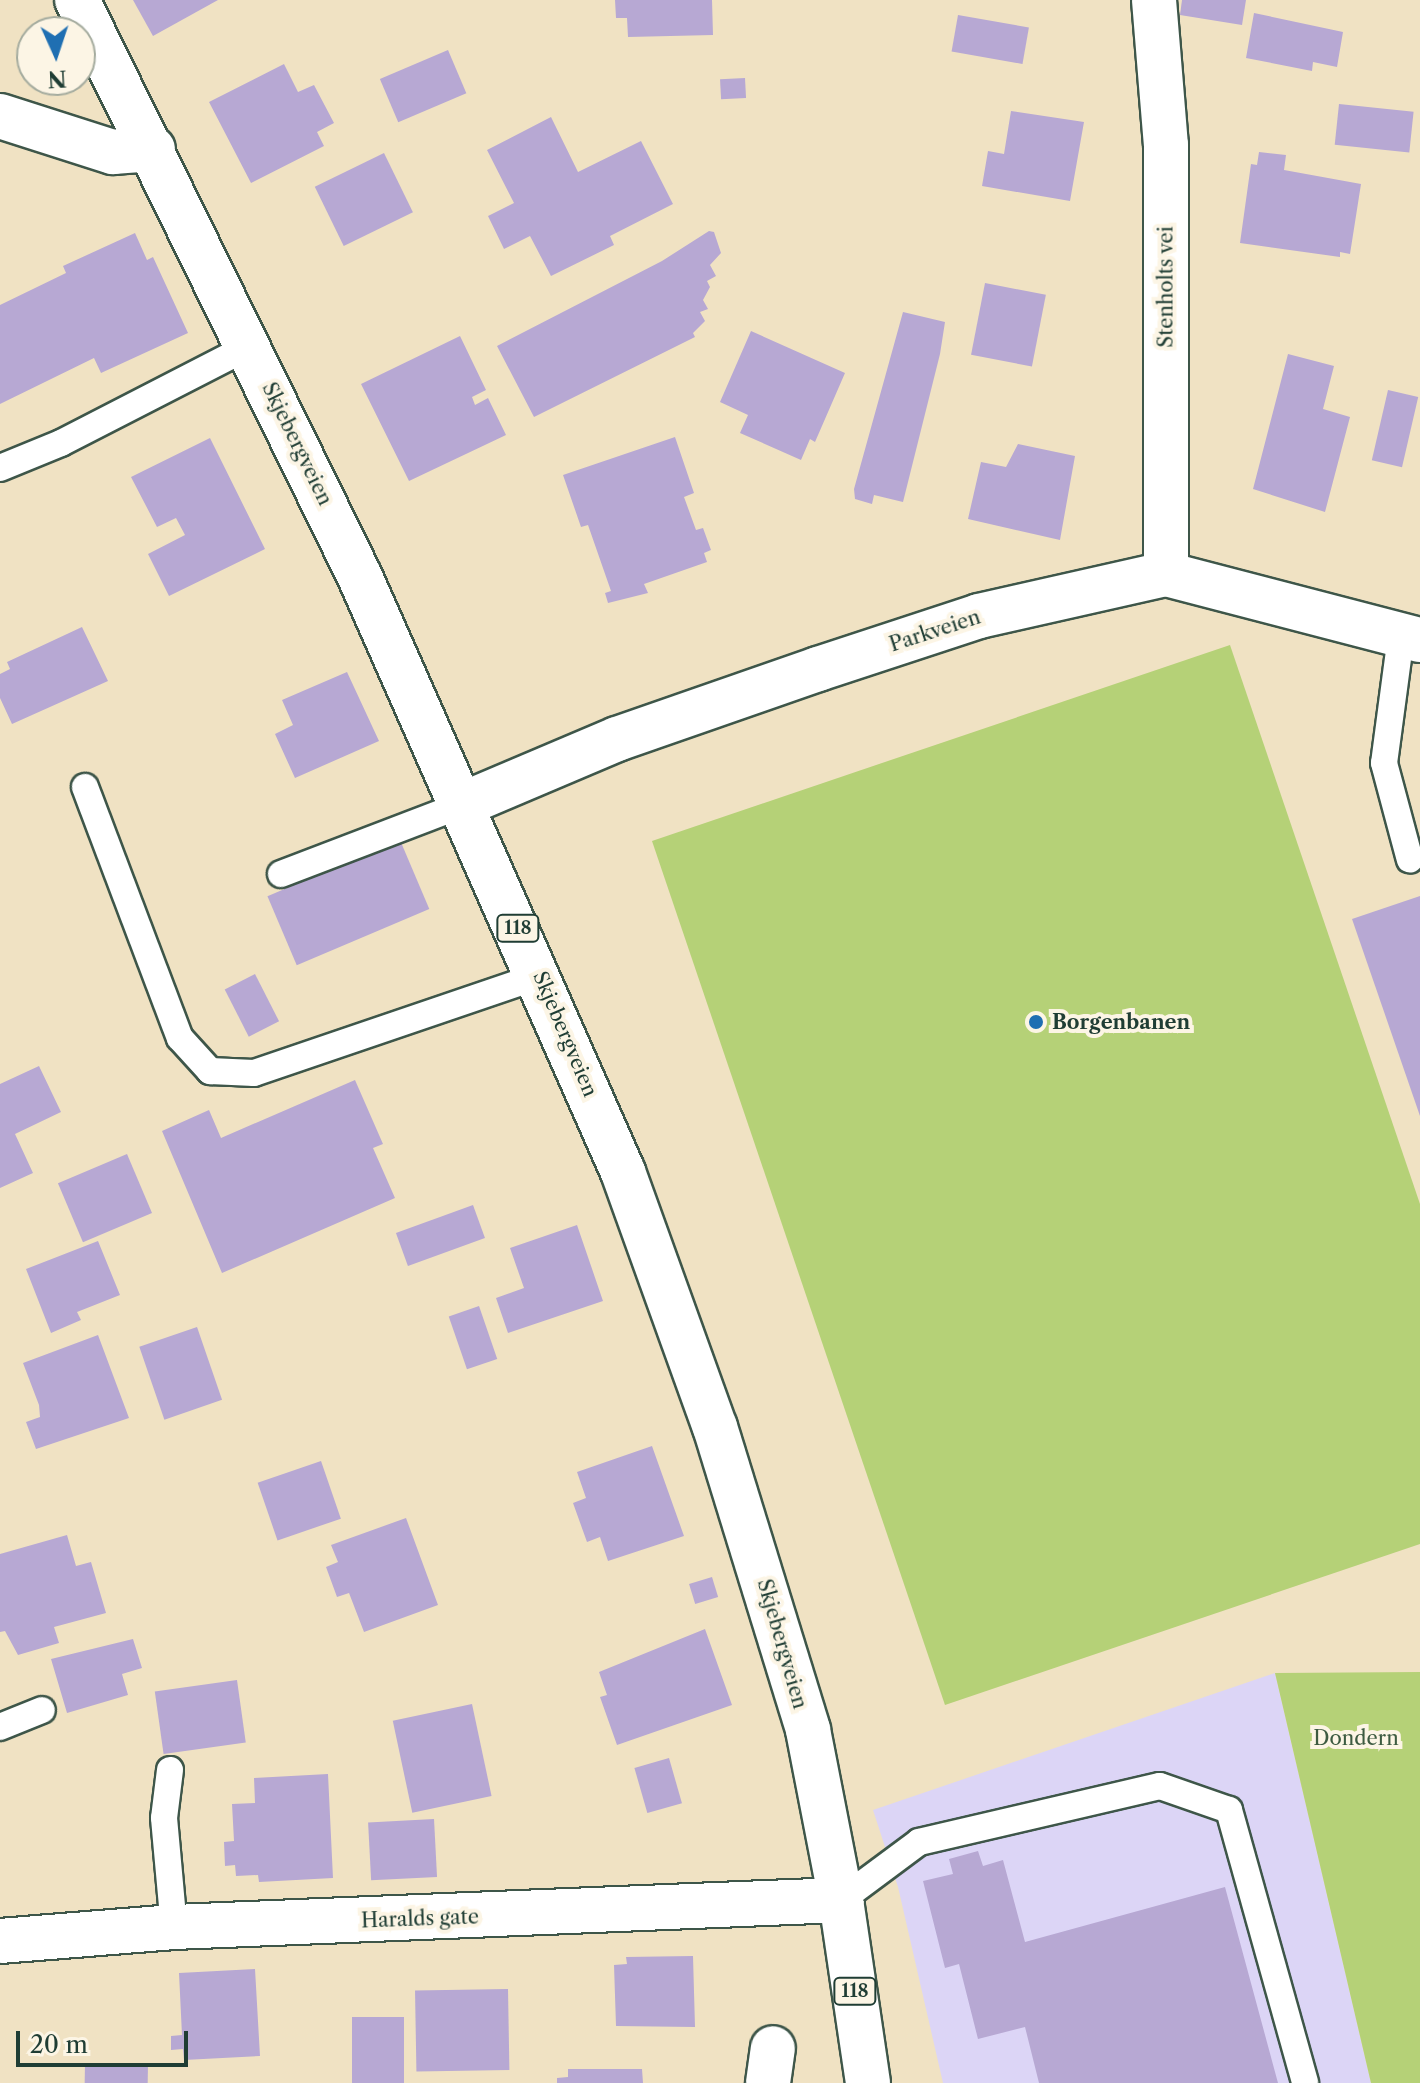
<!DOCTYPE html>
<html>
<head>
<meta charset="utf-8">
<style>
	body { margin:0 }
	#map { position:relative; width:1420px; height:2083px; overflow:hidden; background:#f0e2c3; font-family:"Libre Caslon Text",serif }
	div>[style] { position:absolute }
	.built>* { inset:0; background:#dcd5f6 }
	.green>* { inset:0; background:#b5d177 }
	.building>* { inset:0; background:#b7a8d3; transform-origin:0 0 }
	.roads { filter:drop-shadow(2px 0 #3e5649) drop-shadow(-2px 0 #3e5649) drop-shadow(0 2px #3e5649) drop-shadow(0 -2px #3e5649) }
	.service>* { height:26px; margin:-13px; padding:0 13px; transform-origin:13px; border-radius:13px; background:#fff }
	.minor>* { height:44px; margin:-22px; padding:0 22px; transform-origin:22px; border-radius:22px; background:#fff }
	.primary>* { height:44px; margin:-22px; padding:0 22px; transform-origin:22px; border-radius:22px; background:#fff }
	.dots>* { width:22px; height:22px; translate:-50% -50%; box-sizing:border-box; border:4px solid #fcf5e5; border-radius:50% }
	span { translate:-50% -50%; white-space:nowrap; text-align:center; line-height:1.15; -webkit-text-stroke:8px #fcf5e5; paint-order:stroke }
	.shield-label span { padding:2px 6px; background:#fcf5e5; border:2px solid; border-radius:6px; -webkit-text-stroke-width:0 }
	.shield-label { font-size:18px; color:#1f3d34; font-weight:700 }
	.street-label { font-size:20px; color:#1f3d34 }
	.poi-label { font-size:20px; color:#1f3d34; font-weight:700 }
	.left { translate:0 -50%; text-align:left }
	.park-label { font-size:20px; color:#3d5b41 }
	.north { position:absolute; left:16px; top:16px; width:80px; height:80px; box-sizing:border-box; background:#fcf5e5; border:2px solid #a4ab9e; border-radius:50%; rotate:177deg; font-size:22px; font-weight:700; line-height:32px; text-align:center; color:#1f3d34 }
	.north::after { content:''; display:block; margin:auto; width:28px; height:36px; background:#1f6fb2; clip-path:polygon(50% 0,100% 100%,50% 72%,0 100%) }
	.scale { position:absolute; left:16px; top:2031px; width:172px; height:36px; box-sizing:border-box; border:4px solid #1f3d34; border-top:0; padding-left:10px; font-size:24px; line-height:28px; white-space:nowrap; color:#1f3d34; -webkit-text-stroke:6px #fcf5e5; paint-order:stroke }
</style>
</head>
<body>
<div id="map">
	<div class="built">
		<i style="clip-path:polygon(1275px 1673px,1371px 2083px,943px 2083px,898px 1887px,873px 1810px)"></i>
	</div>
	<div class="green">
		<i style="clip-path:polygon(1230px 645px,1420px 1204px,1420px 1544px,945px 1705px,652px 841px)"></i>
		<i style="clip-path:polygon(1420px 1672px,1420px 2083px,1371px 2083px,1275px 1673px)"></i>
	</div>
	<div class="building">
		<i style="clip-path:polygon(133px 0,218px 0,153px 36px)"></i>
		<i style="clip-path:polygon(615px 0,712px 0,713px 35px,628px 37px,627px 18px,616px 18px)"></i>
		<i style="clip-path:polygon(1182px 0,1246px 0,1242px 25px,1180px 15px)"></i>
		<i style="clip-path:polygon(1254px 13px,1343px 32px,1337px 67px,1313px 62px,1312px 71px,1246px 58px)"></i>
		<i style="left:958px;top:15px;width:72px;height:37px;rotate:10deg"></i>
		<i style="left:448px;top:50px;width:47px;height:74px;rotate:67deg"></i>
		<i style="clip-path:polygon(284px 64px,298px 92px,314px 85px,334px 123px,317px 132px,324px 146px,251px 183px,209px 102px)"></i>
		<i style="left:745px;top:78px;width:20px;height:25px;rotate:87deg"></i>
		<i style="left:1339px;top:104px;width:75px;height:41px;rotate:6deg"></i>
		<i style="clip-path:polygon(1011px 111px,1084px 122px,1070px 201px,982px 186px,988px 151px,1004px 154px)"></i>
		<i style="clip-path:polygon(551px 117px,578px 172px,641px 141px,673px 204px,610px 236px,614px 245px,551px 276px,530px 236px,504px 249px,488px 216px,514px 203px,487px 150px)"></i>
		<i style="clip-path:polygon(1259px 152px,1286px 155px,1284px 170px,1361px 184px,1350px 254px,1340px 252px,1340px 257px,1240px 243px,1251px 164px,1257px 165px)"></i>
		<i style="left:384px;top:153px;width:66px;height:77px;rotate:64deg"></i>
		<i style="clip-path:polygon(709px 231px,714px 232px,721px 253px,710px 265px,716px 276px,707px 281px,710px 287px,703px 300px,708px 309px,700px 312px,705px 321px,693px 333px,695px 337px,534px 417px,497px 346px,662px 261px)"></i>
		<i style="clip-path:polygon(135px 233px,147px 260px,153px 257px,188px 333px,101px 373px,94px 358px,0 404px,0 305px,66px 273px,63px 266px)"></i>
		<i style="left:985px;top:283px;width:62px;height:73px;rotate:11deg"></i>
		<i style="clip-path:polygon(903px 312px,945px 322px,940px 354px,903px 502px,874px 495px,872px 504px,855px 499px,854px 489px)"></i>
		<i style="clip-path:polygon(751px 331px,845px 373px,815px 442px,810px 439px,801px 460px,740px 433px,748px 415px,720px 402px)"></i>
		<i style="clip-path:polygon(460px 336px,486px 390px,472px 397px,475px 405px,488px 398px,506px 435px,409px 481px,361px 384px)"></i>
		<i style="clip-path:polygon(1288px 354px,1334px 366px,1323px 409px,1350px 417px,1325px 512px,1253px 489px)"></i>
		<i style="left:1388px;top:390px;width:31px;height:72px;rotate:13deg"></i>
		<i style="clip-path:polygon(675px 437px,694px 493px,684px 497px,696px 530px,703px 528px,711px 550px,704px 553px,707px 562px,644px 584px,648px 593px,608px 603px,605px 593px,611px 591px,588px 525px,581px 527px,563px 475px)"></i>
		<i style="clip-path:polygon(210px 438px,265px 549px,169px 596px,148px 554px,185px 535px,176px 518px,157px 527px,131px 477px)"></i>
		<i style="clip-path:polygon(1018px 444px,1075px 456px,1060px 540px,968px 519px,981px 462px,1006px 467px)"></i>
		<i style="clip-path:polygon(82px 627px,108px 681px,12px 724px,0 698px,0 674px,10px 669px,7px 662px)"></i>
		<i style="clip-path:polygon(347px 672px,379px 741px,295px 778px,275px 734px,293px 725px,282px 700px)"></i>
		<i style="left:400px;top:840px;width:75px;height:144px;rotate:67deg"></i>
		<i style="clip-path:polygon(1420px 896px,1420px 1116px,1352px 919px)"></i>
		<i style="left:255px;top:974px;width:53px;height:34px;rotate:63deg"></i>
		<i style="clip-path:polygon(39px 1066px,61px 1112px,15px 1134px,33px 1173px,0 1188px,0 1084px)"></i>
		<i style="clip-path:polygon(355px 1080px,383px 1144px,373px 1148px,395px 1198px,222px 1273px,162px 1131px,209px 1110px,221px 1138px)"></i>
		<i style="left:127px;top:1154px;width:64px;height:75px;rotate:67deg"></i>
		<i style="left:473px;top:1205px;width:35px;height:82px;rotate:70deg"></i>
		<i style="clip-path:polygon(577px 1225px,603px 1301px,508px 1333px,496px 1298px,524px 1288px,510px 1248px)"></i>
		<i style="clip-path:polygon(98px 1241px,120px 1295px,77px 1312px,81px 1320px,51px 1333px,26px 1269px)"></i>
		<i style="left:479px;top:1306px;width:56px;height:32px;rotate:71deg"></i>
		<i style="left:197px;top:1327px;width:77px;height:61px;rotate:71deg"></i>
		<i style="clip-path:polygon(98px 1335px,129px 1418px,36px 1449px,26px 1422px,40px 1417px,39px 1405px,23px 1363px)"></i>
		<i style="clip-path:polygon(652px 1446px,684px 1536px,608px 1561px,600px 1537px,587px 1542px,573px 1503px,586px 1498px,577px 1472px)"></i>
		<i style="left:321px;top:1461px;width:61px;height:67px;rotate:71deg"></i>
		<i style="clip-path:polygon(406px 1518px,438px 1605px,364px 1632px,349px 1593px,337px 1597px,326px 1567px,338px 1562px,331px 1545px)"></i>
		<i style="clip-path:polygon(67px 1535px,76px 1566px,91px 1562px,106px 1613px,54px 1627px,59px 1643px,18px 1655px,5px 1631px,0 1632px,0 1554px)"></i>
		<i style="left:712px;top:1577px;width:21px;height:24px;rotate:73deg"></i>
		<i style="clip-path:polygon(705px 1629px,732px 1705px,617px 1745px,600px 1697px,607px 1695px,599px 1672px)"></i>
		<i style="clip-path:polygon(133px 1639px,142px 1668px,122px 1674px,128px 1695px,67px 1713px,51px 1659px)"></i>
		<i style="left:237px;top:1680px;width:63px;height:83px;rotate:82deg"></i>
		<i style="left:472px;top:1704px;width:94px;height:81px;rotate:78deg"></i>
		<i style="left:669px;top:1758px;width:47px;height:36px;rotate:74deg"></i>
		<i style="clip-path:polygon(328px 1774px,333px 1878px,259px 1882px,258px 1875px,236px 1876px,235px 1865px,225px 1866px,224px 1842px,234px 1841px,232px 1804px,255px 1803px,254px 1778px)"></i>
		<i style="left:434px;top:1819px;width:58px;height:66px;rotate:87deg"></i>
		<i style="clip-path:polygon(978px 1851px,983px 1866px,1003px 1860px,1025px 1942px,1225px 1887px,1278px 2083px,1039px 2083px,1025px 2027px,978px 2039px,959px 1964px,945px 1968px,923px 1881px,953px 1874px,949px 1859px)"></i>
		<i style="clip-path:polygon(693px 1956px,695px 2027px,616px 2026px,614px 1965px,627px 1964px,626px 1957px)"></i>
		<i style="clip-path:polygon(255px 1969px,260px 2056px,184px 2060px,183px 2049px,171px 2050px,171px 2036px,182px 2035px,179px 1973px)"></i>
		<i style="left:508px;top:1989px;width:81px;height:93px;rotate:89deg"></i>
		<i style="left:352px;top:2017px;width:52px;height:66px"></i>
		<i style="left:85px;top:2064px;width:63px;height:19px;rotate:1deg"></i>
		<i style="clip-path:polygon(568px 2069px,642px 2069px,643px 2083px,557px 2083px,557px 2078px,568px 2077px)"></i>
	</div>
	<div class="roads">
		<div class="service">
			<i style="left:0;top:468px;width:66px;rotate:-22.3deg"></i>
			<i style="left:61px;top:443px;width:212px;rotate:-27.2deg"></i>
			<i style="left:1401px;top:636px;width:128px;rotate:97.6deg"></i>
			<i style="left:1384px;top:763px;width:100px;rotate:75deg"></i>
			<i style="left:85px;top:787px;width:268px;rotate:69.3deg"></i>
			<i style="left:180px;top:1038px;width:45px;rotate:47.7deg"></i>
			<i style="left:210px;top:1071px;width:44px;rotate:2.6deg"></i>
			<i style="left:254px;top:1073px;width:301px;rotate:-18.8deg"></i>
			<i style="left:281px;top:874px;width:196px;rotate:-20.9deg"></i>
			<i style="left:0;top:1727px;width:45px;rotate:-22deg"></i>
			<i style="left:170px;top:1770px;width:48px;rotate:97.1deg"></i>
			<i style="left:164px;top:1818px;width:109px;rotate:84.8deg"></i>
			<i style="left:841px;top:1900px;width:97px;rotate:-36.6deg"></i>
			<i style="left:919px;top:1842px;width:247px;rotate:-13.1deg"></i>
			<i style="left:1160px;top:1786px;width:73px;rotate:19.2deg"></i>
			<i style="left:1229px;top:1810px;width:283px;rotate:74.4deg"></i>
		</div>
		<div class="minor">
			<i style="left:1154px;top:0;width:145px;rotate:85.3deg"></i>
			<i style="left:1166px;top:145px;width:429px;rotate:90deg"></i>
			<i style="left:0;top:116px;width:119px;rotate:17.7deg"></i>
			<i style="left:113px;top:152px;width:40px;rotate:-4.3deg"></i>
			<i style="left:464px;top:804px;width:166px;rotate:-23deg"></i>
			<i style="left:617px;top:739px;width:213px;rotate:-19.2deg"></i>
			<i style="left:818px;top:669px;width:169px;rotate:-18.2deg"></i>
			<i style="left:979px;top:616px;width:192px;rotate:-12.7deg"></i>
			<i style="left:1166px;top:574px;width:262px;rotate:14.6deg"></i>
			<i style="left:0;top:1941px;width:175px;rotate:-4.6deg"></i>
			<i style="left:174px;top:1927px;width:668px;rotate:-2.32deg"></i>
			<i style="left:768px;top:2083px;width:35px;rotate:-82deg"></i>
		</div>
		<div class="primary">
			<i style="left:77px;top:0;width:643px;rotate:63.87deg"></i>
			<i style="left:360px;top:577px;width:651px;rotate:66.15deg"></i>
			<i style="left:623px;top:1172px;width:271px;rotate:70.2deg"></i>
			<i style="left:715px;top:1427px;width:317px;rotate:72.9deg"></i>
			<i style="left:808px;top:1730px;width:173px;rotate:79deg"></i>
			<i style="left:841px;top:1900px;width:185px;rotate:81.6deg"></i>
		</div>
	</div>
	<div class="dots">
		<i style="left:1036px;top:1022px;background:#1f6fb2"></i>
	</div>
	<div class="shield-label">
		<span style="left:518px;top:928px">118</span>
		<span style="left:855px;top:1991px">118</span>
	</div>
	<div class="street-label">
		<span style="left:1166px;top:287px;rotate:-90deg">Stenholts vei</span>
		<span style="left:297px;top:444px;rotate:64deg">Skjebergveien</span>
		<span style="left:935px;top:631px;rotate:-18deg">Parkveien</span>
		<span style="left:565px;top:1034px;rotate:67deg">Skjebergveien</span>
		<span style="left:782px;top:1644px;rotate:74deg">Skjebergveien</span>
		<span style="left:420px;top:1919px;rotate:-2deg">Haralds gate</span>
	</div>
	<div class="poi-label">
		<span class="left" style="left:1052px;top:1022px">Borgenbanen</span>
	</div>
	<div class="park-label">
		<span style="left:1356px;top:1738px">Dondern</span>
	</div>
	<div class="north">N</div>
	<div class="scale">20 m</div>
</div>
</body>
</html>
